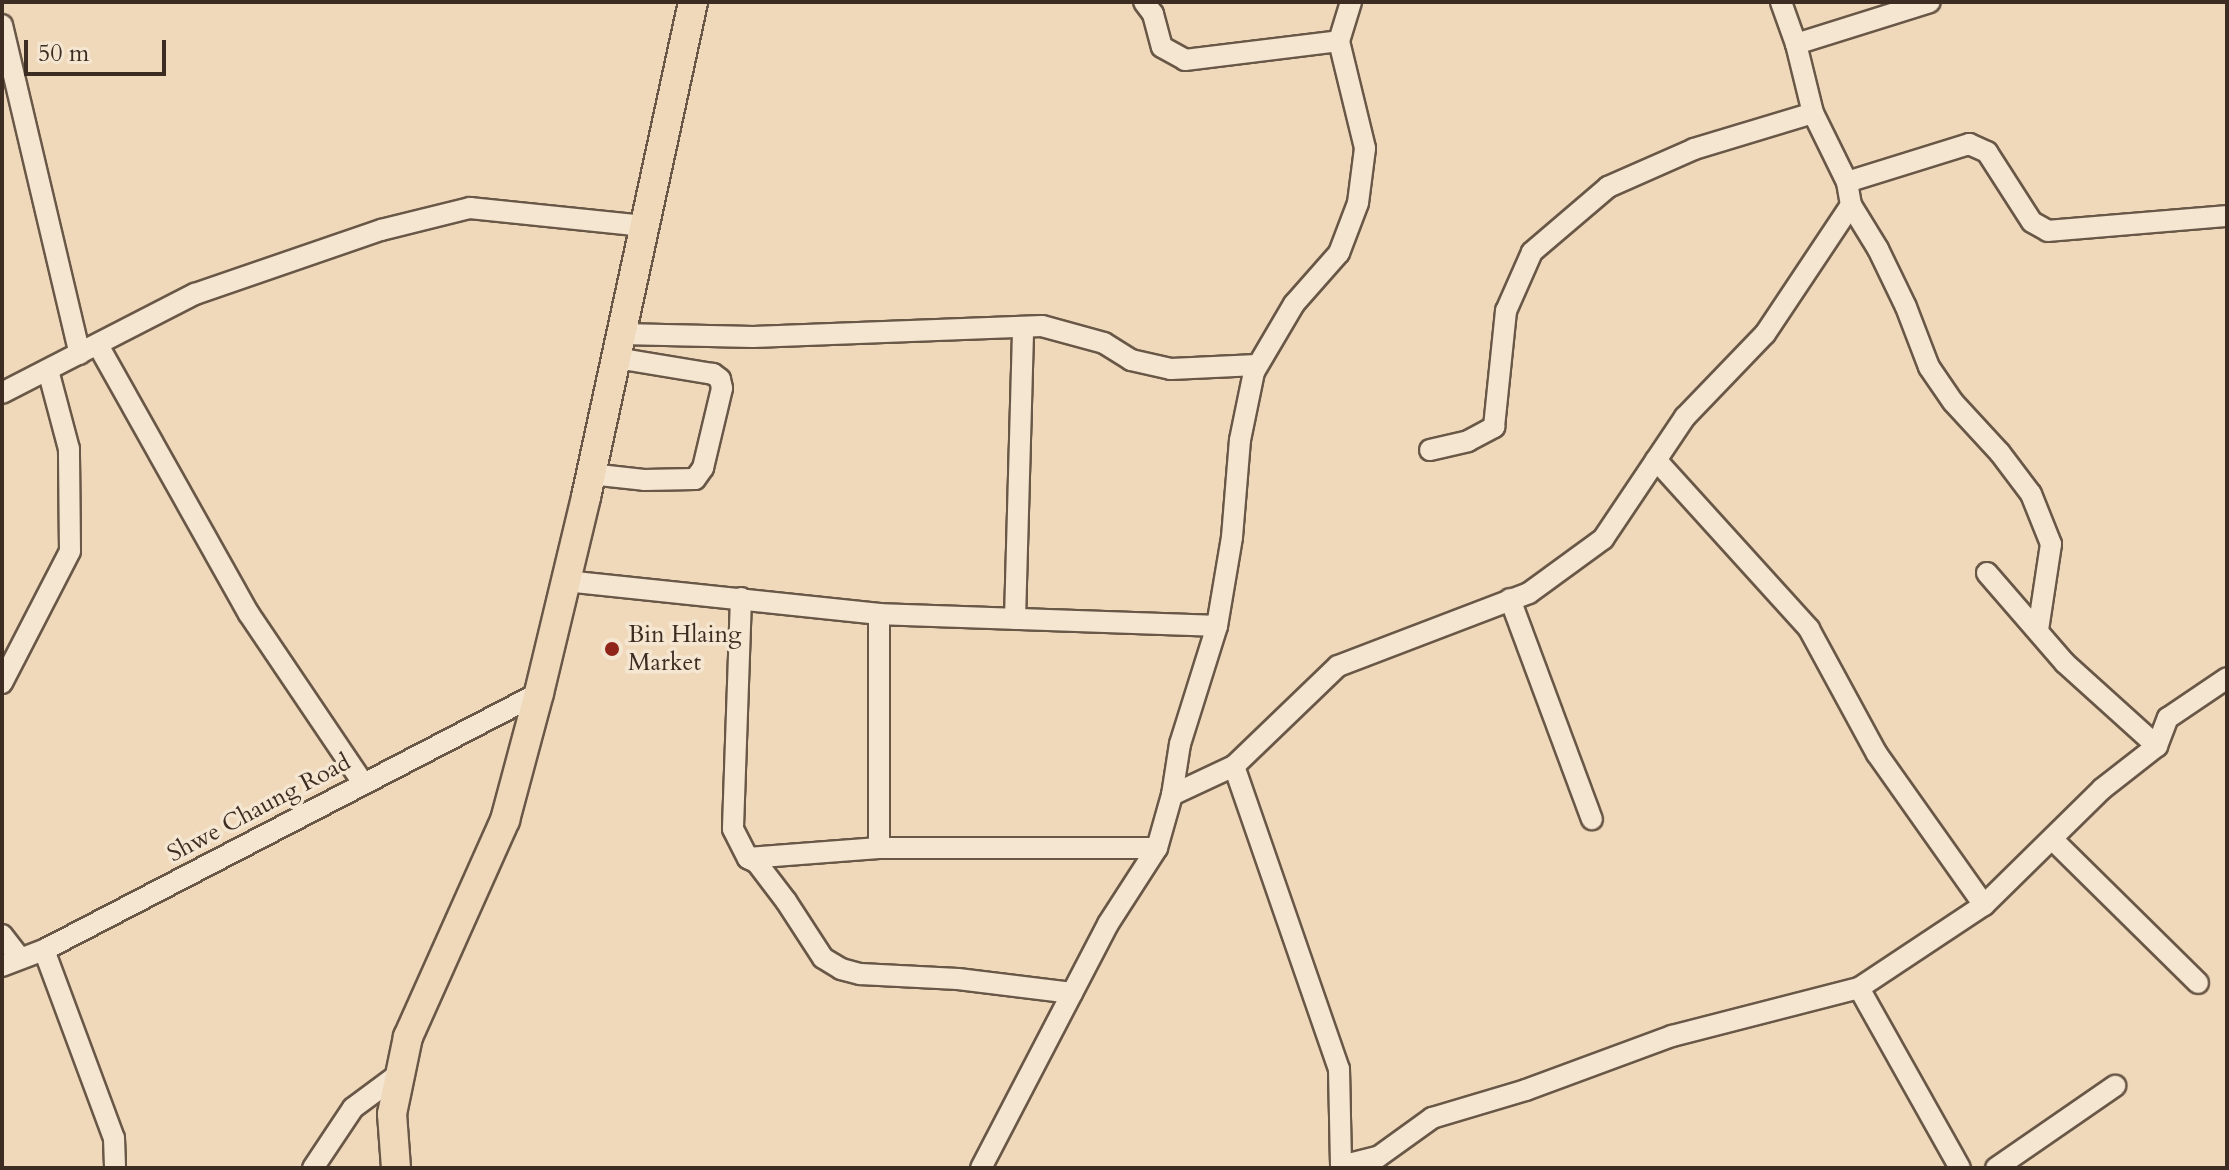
<!DOCTYPE html>
<html>
<head>
<meta charset="utf-8">
<style>
	body { margin:0 }
	#map { position:relative; width:2229px; height:1170px; overflow:hidden; background:#efd9ba; font-family:Cardo,serif }
	div>[style] { position:absolute }
	.roads { filter:drop-shadow(2px 0 #695747) drop-shadow(-2px 0 #695747) drop-shadow(0 2px #695747) drop-shadow(0 -2px #695747) }
	.minor>* { height:20px; margin:-10px; padding:0 10px; transform-origin:10px; border-radius:10px; background:#f5e6d2 }
	.highway>* { height:28px; margin:-14px; padding:0 14px; transform-origin:14px; border-radius:14px; background:#efd9ba }
	.dots>* { width:22px; height:22px; translate:-50% -50%; box-sizing:border-box; border:4px solid #f5e6d2; border-radius:50% }
	span { translate:-50% -50%; white-space:nowrap; text-align:center; line-height:1.15; -webkit-text-stroke:7px #f5e6d2; paint-order:stroke }
	.poi-label { font-size:24px; color:#3c2c21 }
	.left { translate:0 -50%; text-align:left }
	.street-label { font-size:24px; color:#3c2c21 }
	.frame { position:absolute; inset:0; border:4px solid #3c2c21; pointer-events:none }
	.scale { position:absolute; left:24px; top:40px; width:142px; height:36px; box-sizing:border-box; border:4px solid #3c2c21; border-top:0; padding-left:10px; font-size:24px; line-height:28px; white-space:nowrap; color:#3c2c21; -webkit-text-stroke:6px #f5e6d2; paint-order:stroke }
</style>
</head>
<body>
<div id="map">
	<div class="roads">
		<div class="minor">
			<i style="left:1144px;top:2px;width:15px;rotate:53deg"></i>
			<i style="left:1153px;top:14px;width:34px;rotate:75deg"></i>
			<i style="left:1162px;top:47px;width:26px;rotate:29deg"></i>
			<i style="left:1185px;top:60px;width:155px;rotate:-7deg"></i>
			<i style="left:2px;top:25px;width:338px;rotate:76.7deg"></i>
			<i style="left:1796px;top:44px;width:140px;rotate:-17.4deg"></i>
			<i style="left:1847px;top:182px;width:128px;rotate:-17.3deg"></i>
			<i style="left:1969px;top:144px;width:20px;rotate:24deg"></i>
			<i style="left:1987px;top:152px;width:83px;rotate:57.3deg"></i>
			<i style="left:2032px;top:222px;width:18px;rotate:29deg"></i>
			<i style="left:2048px;top:231px;width:180px;rotate:-4.8deg"></i>
			<i style="left:1851px;top:205px;width:52px;rotate:58.5deg"></i>
			<i style="left:1878px;top:249px;width:64px;rotate:64.2deg"></i>
			<i style="left:1906px;top:307px;width:64px;rotate:69deg"></i>
			<i style="left:1929px;top:367px;width:42px;rotate:55.6deg"></i>
			<i style="left:1953px;top:402px;width:69px;rotate:47.3deg"></i>
			<i style="left:2000px;top:453px;width:51px;rotate:52.9deg"></i>
			<i style="left:2031px;top:494px;width:54px;rotate:68.2deg"></i>
			<i style="left:2051px;top:544px;width:87px;rotate:98.6deg"></i>
			<i style="left:621px;top:334px;width:132px;rotate:1.3deg"></i>
			<i style="left:753px;top:337px;width:289px;rotate:-2.2deg"></i>
			<i style="left:1042px;top:326px;width:64px;rotate:15.3deg"></i>
			<i style="left:1104px;top:343px;width:32px;rotate:32deg"></i>
			<i style="left:1131px;top:360px;width:41px;rotate:12.7deg"></i>
			<i style="left:1171px;top:369px;width:86px;rotate:-2.7deg"></i>
			<i style="left:98px;top:345px;width:308px;rotate:60.7deg"></i>
			<i style="left:249px;top:614px;width:204px;rotate:56deg"></i>
			<i style="left:2px;top:393px;width:217px;rotate:-27.2deg"></i>
			<i style="left:195px;top:294px;width:197px;rotate:-19deg"></i>
			<i style="left:381px;top:230px;width:92px;rotate:-13.9deg"></i>
			<i style="left:470px;top:208px;width:175px;rotate:5.9deg"></i>
			<i style="left:1430px;top:450px;width:39px;rotate:-13deg"></i>
			<i style="left:1468px;top:441px;width:30px;rotate:-28deg"></i>
			<i style="left:1494px;top:427px;width:117px;rotate:-84.1deg"></i>
			<i style="left:1506px;top:311px;width:64px;rotate:-66.2deg"></i>
			<i style="left:1532px;top:252px;width:100px;rotate:-40.5deg"></i>
			<i style="left:1608px;top:187px;width:94px;rotate:-23.8deg"></i>
			<i style="left:1694px;top:149px;width:124px;rotate:-16.8deg"></i>
			<i style="left:1656px;top:460px;width:228px;rotate:47.8deg"></i>
			<i style="left:1809px;top:629px;width:142px;rotate:61.5deg"></i>
			<i style="left:1877px;top:754px;width:185px;rotate:54.7deg"></i>
			<i style="left:590px;top:474px;width:54px;rotate:6.3deg"></i>
			<i style="left:644px;top:480px;width:51px;rotate:-1.1deg"></i>
			<i style="left:695px;top:479px;width:14px;rotate:-54deg"></i>
			<i style="left:703px;top:468px;width:82px;rotate:-76.6deg"></i>
			<i style="left:722px;top:388px;width:9px;rotate:-103deg"></i>
			<i style="left:720px;top:379px;width:9px;rotate:-144deg"></i>
			<i style="left:713px;top:374px;width:98px;rotate:-170.6deg"></i>
			<i style="left:1987px;top:573px;width:119px;rotate:49.1deg"></i>
			<i style="left:2065px;top:663px;width:124px;rotate:42.1deg"></i>
			<i style="left:566px;top:581px;width:315px;rotate:6deg"></i>
			<i style="left:879px;top:614px;width:338px;rotate:2deg"></i>
			<i style="left:741px;top:598px;width:231px;rotate:92deg"></i>
			<i style="left:733px;top:829px;width:33px;rotate:63deg"></i>
			<i style="left:748px;top:858px;width:10px;rotate:29deg"></i>
			<i style="left:757px;top:863px;width:48px;rotate:52.7deg"></i>
			<i style="left:786px;top:901px;width:68px;rotate:57deg"></i>
			<i style="left:823px;top:958px;width:21px;rotate:31deg"></i>
			<i style="left:841px;top:969px;width:20px;rotate:15deg"></i>
			<i style="left:860px;top:974px;width:98px;rotate:2.9deg"></i>
			<i style="left:958px;top:979px;width:115px;rotate:7deg"></i>
			<i style="left:1510px;top:599px;width:235px;rotate:69.6deg"></i>
			<i style="left:879px;top:614px;width:234px;rotate:90deg"></i>
			<i style="left:1015px;top:619px;width:292px;rotate:-88.4deg"></i>
			<i style="left:2px;top:683px;width:148px;rotate:-62.7deg"></i>
			<i style="left:70px;top:551px;width:102px;rotate:-90.6deg"></i>
			<i style="left:69px;top:449px;width:82px;rotate:-104.9deg"></i>
			<i style="left:1234px;top:766px;width:321px;rotate:70.9deg"></i>
			<i style="left:1339px;top:1069px;width:99px;rotate:88.8deg"></i>
			<i style="left:1172px;top:795px;width:52px;rotate:-81.1deg"></i>
			<i style="left:1180px;top:744px;width:124px;rotate:-72.6deg"></i>
			<i style="left:1217px;top:626px;width:90px;rotate:-80.4deg"></i>
			<i style="left:1232px;top:537px;width:97px;rotate:-85.3deg"></i>
			<i style="left:1240px;top:440px;width:69px;rotate:-78.4deg"></i>
			<i style="left:1254px;top:372px;width:79px;rotate:-59.5deg"></i>
			<i style="left:1294px;top:304px;width:68px;rotate:-48.6deg"></i>
			<i style="left:1339px;top:253px;width:53px;rotate:-69.2deg"></i>
			<i style="left:1358px;top:203px;width:55px;rotate:-82.7deg"></i>
			<i style="left:1365px;top:148px;width:110px;rotate:-103.7deg"></i>
			<i style="left:1339px;top:41px;width:41px;rotate:-72.9deg"></i>
			<i style="left:2052px;top:839px;width:205px;rotate:44.6deg"></i>
			<i style="left:748px;top:858px;width:131px;rotate:-4.4deg"></i>
			<i style="left:879px;top:848px;width:278px"></i>
			<i style="left:2px;top:935px;width:28px;rotate:52deg"></i>
			<i style="left:44px;top:950px;width:201px;rotate:69.6deg"></i>
			<i style="left:114px;top:1138px;width:30px;rotate:88deg"></i>
			<i style="left:2px;top:966px;width:45px;rotate:-20.9deg"></i>
			<i style="left:44px;top:950px;width:558px;rotate:-27.44deg"></i>
			<i style="left:1859px;top:988px;width:206px;rotate:60.7deg"></i>
			<i style="left:1341px;top:1166px;width:38px;rotate:-14deg"></i>
			<i style="left:1378px;top:1157px;width:67px;rotate:-35.8deg"></i>
			<i style="left:1432px;top:1118px;width:98px;rotate:-16.6deg"></i>
			<i style="left:1526px;top:1090px;width:156px;rotate:-20.3deg"></i>
			<i style="left:1672px;top:1036px;width:193px;rotate:-14.4deg"></i>
			<i style="left:1859px;top:988px;width:150px;rotate:-33.6deg"></i>
			<i style="left:1984px;top:905px;width:165px;rotate:-44.5deg"></i>
			<i style="left:2102px;top:789px;width:70px;rotate:-38deg"></i>
			<i style="left:2157px;top:746px;width:30px;rotate:-69deg"></i>
			<i style="left:2168px;top:718px;width:71px;rotate:-34.1deg"></i>
			<i style="left:313px;top:1168px;width:72px;rotate:-56.3deg"></i>
			<i style="left:353px;top:1108px;width:57px;rotate:-36.5deg"></i>
			<i style="left:981px;top:1168px;width:275px;rotate:-62.5deg"></i>
			<i style="left:1108px;top:924px;width:90px;rotate:-57.2deg"></i>
			<i style="left:1157px;top:848px;width:55px;rotate:-74.2deg"></i>
			<i style="left:1172px;top:795px;width:68px;rotate:-25.1deg"></i>
			<i style="left:1234px;top:766px;width:144px;rotate:-43.9deg"></i>
			<i style="left:1338px;top:666px;width:204px;rotate:-20.9deg"></i>
			<i style="left:1529px;top:593px;width:92px;rotate:-36.1deg"></i>
			<i style="left:1603px;top:539px;width:147px;rotate:-56.1deg"></i>
			<i style="left:1685px;top:417px;width:115px;rotate:-46.1deg"></i>
			<i style="left:1765px;top:334px;width:155px;rotate:-56.3deg"></i>
			<i style="left:1851px;top:205px;width:23px;rotate:-100deg"></i>
			<i style="left:1847px;top:182px;width:77px;rotate:-116.2deg"></i>
			<i style="left:1813px;top:113px;width:71px;rotate:-103.8deg"></i>
			<i style="left:1796px;top:44px;width:45px;rotate:-109.7deg"></i>
			<i style="left:1996px;top:1168px;width:145px;rotate:-34.6deg"></i>
		</div>
		<div class="highway">
			<i style="left:396px;top:1168px;width:54px;rotate:-94.2deg"></i>
			<i style="left:392px;top:1114px;width:79px;rotate:-78.3deg"></i>
			<i style="left:408px;top:1037px;width:238px;rotate:-65.9deg"></i>
			<i style="left:505px;top:820px;width:131px;rotate:-75deg"></i>
			<i style="left:539px;top:693px;width:202px;rotate:-76.5deg"></i>
			<i style="left:586px;top:497px;width:506px;rotate:-77.8deg"></i>
		</div>
	</div>
	<div class="dots">
		<i style="left:612px;top:649px;background:#8f2418"></i>
	</div>
	<div class="poi-label">
		<span class="left" style="left:628px;top:649px">Bin Hlaing<br>Market</span>
	</div>
	<div class="street-label">
		<span style="left:259px;top:808px;rotate:-28deg">Shwe Chaung Road</span>
	</div>
	<div class="frame"></div>
	<div class="scale">50 m</div>
</div>
</body>
</html>
